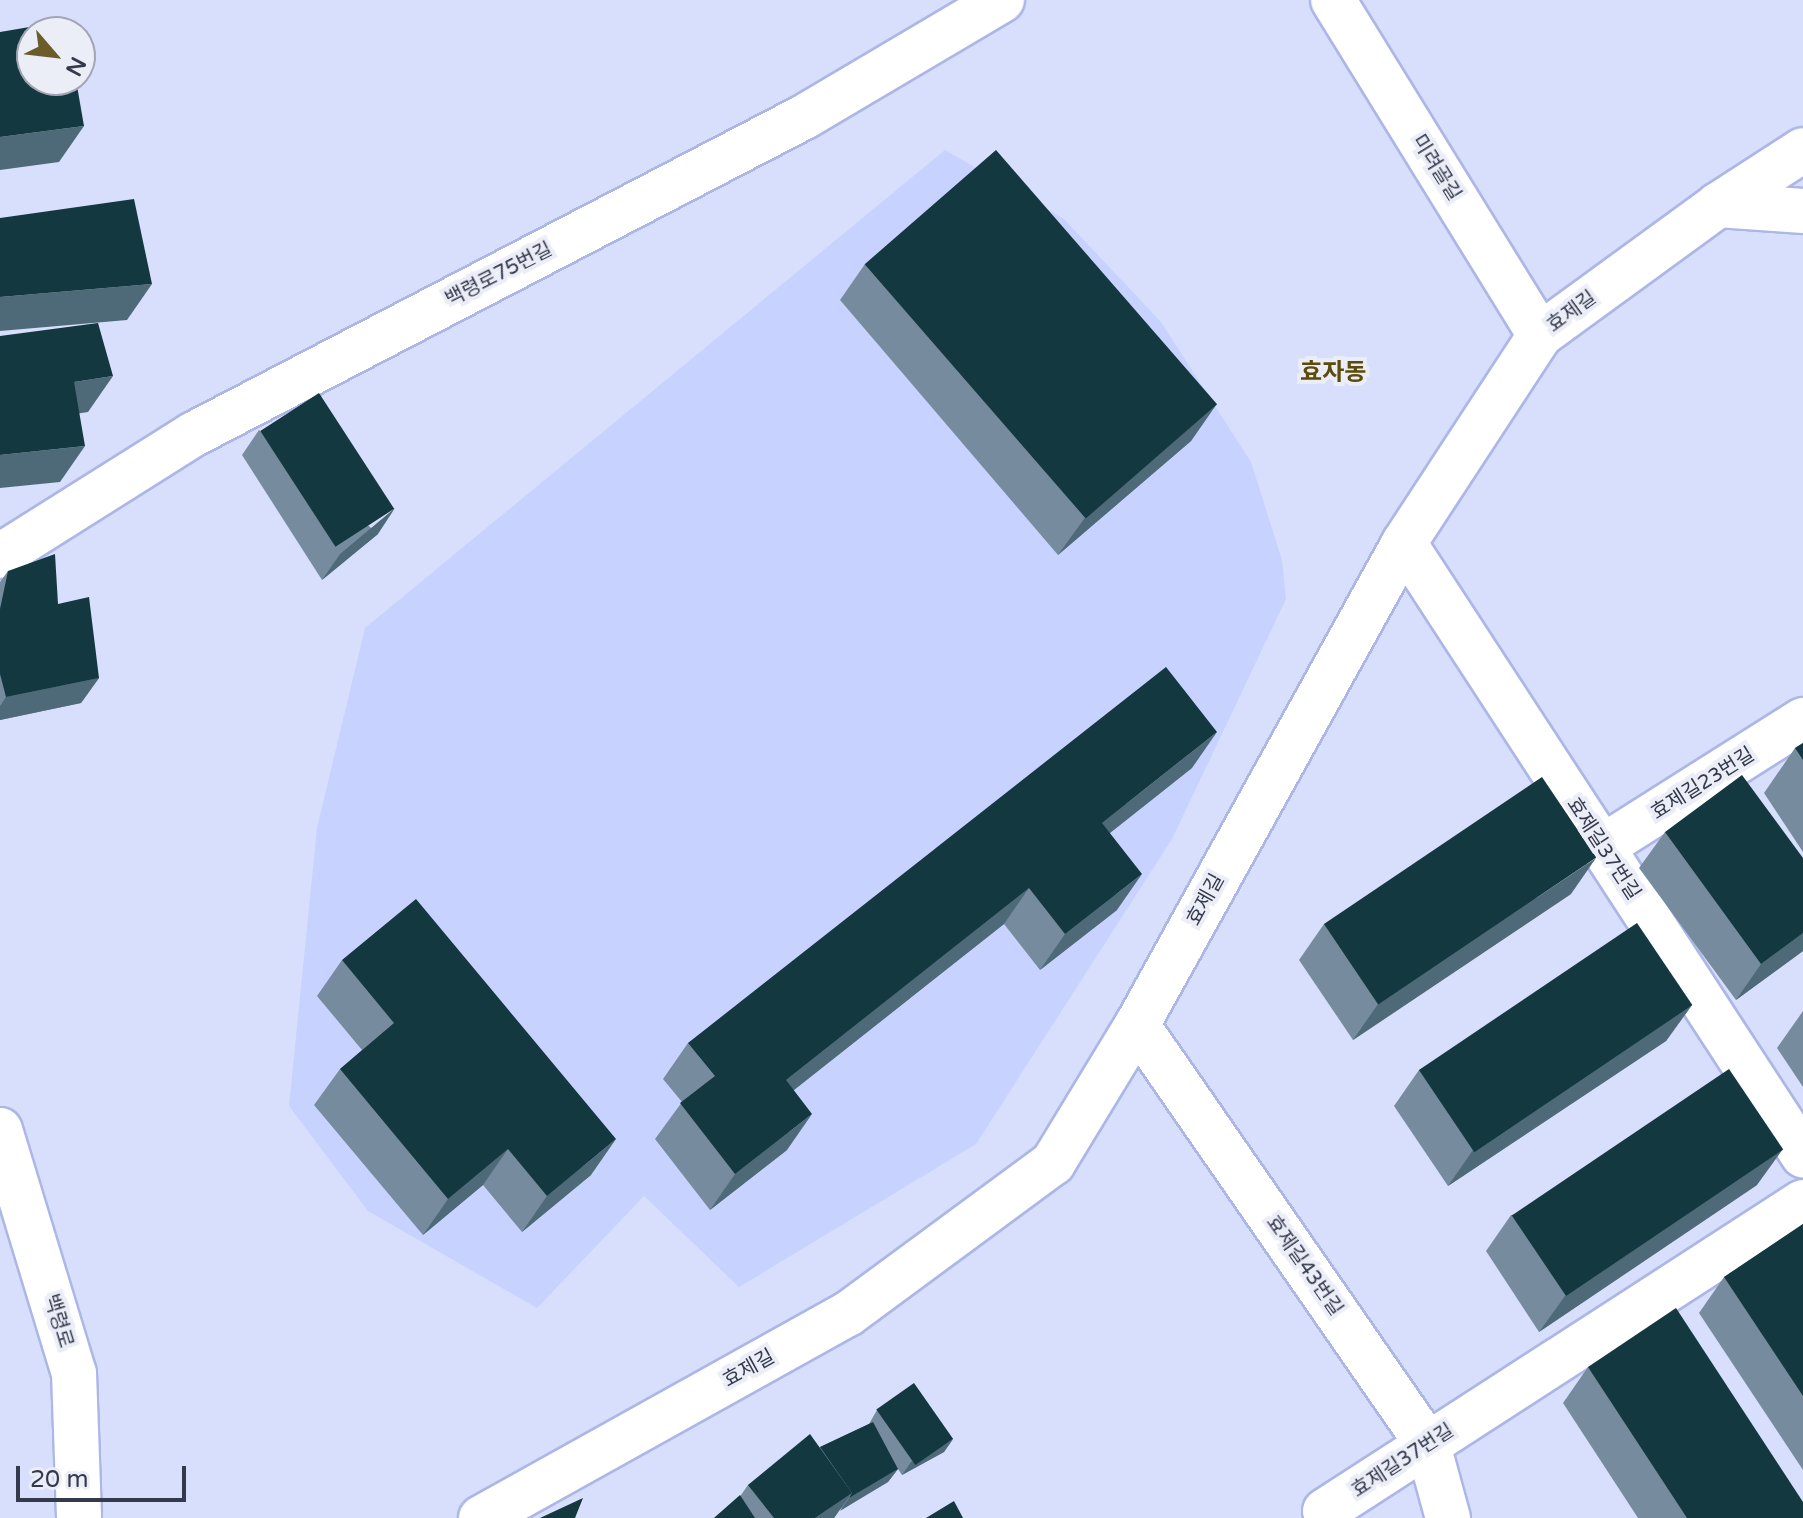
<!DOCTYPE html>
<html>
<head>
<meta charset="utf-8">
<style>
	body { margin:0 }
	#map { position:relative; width:1803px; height:1518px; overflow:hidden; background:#d8dffd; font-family:"Varela Round","Noto Sans KR",sans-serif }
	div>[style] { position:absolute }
	.built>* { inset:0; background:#c7d2fe }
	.roads { filter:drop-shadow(2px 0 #acb7e6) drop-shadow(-2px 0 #acb7e6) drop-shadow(0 2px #acb7e6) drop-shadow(0 -2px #acb7e6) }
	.minor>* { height:44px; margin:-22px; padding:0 22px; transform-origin:22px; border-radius:22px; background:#fff }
	.wall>* { inset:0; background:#768c9e }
	.shaded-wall>* { inset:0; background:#4e6a79 }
	.building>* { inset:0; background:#133840; transform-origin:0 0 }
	span { translate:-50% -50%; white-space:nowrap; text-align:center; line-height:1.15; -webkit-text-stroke:8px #ebedf7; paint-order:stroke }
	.street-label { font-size:20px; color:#34394c }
	.quarter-label { font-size:24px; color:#5b4c0c; font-weight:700 }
	.north { position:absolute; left:16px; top:16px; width:80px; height:80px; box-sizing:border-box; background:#ebedf7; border:2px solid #a2a5b3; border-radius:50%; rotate:118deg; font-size:22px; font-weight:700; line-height:32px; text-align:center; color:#34394c }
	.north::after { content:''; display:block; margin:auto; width:28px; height:36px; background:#6b5d2a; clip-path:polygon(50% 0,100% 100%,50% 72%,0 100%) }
	.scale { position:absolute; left:16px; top:1466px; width:170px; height:36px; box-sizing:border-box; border:4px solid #34394c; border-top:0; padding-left:10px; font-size:24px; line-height:28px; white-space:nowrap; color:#34394c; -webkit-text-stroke:6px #ebedf7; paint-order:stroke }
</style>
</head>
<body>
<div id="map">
	<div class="built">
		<i style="clip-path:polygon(945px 150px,1064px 219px,1161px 322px,1251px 462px,1282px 560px,1286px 599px,1172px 839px,976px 1144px,739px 1287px,644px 1196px,537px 1308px,368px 1211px,289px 1106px,317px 828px,365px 628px)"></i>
	</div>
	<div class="roads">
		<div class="minor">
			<i style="left:1333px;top:0;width:394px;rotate:58.3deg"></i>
			<i style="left:1718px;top:205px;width:85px;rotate:4deg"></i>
			<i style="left:1404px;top:543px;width:731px;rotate:56.9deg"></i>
			<i style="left:0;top:556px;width:229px;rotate:-32.2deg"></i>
			<i style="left:194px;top:434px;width:687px;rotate:-27.46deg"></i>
			<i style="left:804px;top:117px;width:230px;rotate:-30.6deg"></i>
			<i style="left:1602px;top:847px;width:238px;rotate:-32.3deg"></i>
			<i style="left:1137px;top:1025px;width:511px;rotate:55.28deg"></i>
			<i style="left:1428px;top:1445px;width:76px;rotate:74.7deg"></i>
			<i style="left:0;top:1130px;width:254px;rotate:73.1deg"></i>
			<i style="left:74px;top:1373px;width:145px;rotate:88deg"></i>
			<i style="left:1325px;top:1511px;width:569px;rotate:-32.88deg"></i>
			<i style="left:481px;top:1518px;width:420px;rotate:-29.1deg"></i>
			<i style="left:848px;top:1314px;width:255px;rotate:-36.4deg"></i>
			<i style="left:1053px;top:1163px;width:162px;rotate:-58.7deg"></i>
			<i style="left:1137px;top:1025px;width:551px;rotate:-61.02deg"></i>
			<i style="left:1404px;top:543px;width:249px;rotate:-56.8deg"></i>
			<i style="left:1540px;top:335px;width:220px;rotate:-36.1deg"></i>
			<i style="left:1718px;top:205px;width:101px;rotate:-32.9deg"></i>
		</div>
	</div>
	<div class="wall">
		<i style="clip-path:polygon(865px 264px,1216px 405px,1191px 441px,1058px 555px,840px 300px)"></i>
		<i style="clip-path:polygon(259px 430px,378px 534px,322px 580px,242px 455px)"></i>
		<i style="clip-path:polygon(8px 571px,58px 604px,99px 678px,81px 703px,0 720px,0 582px)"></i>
		<i style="clip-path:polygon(1803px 743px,1803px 852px,1764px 793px,1795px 748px)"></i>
		<i style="clip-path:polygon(1192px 768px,1110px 833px,1117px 910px,1040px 970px,1004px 924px,794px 1090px,787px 1150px,710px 1210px,655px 1139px,682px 1102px,663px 1079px,688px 1043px)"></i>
		<i style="clip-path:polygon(1665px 832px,1803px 858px,1803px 951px,1736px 1000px,1639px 868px)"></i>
		<i style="clip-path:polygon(1571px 894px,1353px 1040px,1299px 960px,1324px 924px)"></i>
		<i style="clip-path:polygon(342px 960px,591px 1175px,522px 1232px,483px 1185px,423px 1235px,314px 1105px,340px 1069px,362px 1050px,317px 996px)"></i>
		<i style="clip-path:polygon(1692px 1005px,1666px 1041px,1448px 1186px,1394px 1106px,1419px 1070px)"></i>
		<i style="clip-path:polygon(1803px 1011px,1803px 1087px,1777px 1048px)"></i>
		<i style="clip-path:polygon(1757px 1185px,1539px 1332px,1486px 1251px,1511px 1215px)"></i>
		<i style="clip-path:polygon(1803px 1224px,1803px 1470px,1699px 1313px,1724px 1277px)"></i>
		<i style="clip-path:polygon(1588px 1367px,1803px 1518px,1638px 1518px,1563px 1403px)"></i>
		<i style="clip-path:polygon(877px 1410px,953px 1439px,944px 1452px,902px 1475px,898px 1469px,888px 1482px,839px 1510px,834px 1518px,714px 1518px,741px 1495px,748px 1485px,820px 1447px,869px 1424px)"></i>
	</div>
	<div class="shaded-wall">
		<i style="clip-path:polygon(84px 126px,59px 162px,0 170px,0 137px)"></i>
		<i style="clip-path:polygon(152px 284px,127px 320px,0 331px,0 297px)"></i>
		<i style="clip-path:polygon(113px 376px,88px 412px,49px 418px,74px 382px)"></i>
		<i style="clip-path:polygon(1216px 405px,1191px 441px,1058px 555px,1084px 519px)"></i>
		<i style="clip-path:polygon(85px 446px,60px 482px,0 488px,0 455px)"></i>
		<i style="clip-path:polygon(395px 508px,378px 534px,322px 580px,340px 554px)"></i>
		<i style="clip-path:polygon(99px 678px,81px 703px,0 720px,0 706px,6px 697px)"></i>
		<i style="clip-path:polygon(1217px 732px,1192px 768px,1077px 859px,1102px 823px)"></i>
		<i style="clip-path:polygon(1596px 858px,1571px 894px,1353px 1040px,1378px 1004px)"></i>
		<i style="clip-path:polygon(1142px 874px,1117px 910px,1040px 970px,1065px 934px)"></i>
		<i style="clip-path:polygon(1029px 888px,1004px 924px,761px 1116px,786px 1080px)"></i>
		<i style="clip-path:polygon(1803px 933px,1803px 951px,1736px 1000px,1761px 964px)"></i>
		<i style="clip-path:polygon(1692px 1005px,1666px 1041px,1448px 1186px,1473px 1150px)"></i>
		<i style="clip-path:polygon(812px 1114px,787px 1150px,710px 1210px,735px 1174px)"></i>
		<i style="clip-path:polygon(616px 1139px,591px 1175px,522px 1232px,547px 1196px)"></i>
		<i style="clip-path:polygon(508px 1149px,483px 1185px,423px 1235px,448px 1199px)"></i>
		<i style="clip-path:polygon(1783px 1149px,1757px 1185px,1539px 1332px,1565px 1296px)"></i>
		<i style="clip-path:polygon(953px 1439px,944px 1452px,902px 1475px,911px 1462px)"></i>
		<i style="clip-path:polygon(898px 1469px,888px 1482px,840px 1511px,849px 1498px)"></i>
		<i style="clip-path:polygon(852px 1493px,834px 1518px,815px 1518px)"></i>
	</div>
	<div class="building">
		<i style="clip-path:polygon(65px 21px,67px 32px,32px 32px,32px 80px,76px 80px,84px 126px,0 137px,0 32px)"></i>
		<i style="left:996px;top:150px;width:337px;height:174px;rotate:49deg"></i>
		<i style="clip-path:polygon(134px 199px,152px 284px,0 297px,0 218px)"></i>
		<i style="clip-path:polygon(98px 323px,113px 376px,74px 382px,85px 446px,0 455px,0 336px)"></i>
		<i style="left:319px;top:393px;width:138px;height:70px;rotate:57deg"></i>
		<i style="clip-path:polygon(55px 554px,58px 604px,89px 597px,99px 678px,6px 697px,0 674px,0 609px,8px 571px)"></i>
		<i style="clip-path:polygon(1166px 667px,1217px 732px,1102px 823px,1142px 874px,1065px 934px,1029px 888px,786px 1080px,812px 1114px,735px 1174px,680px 1103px,715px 1076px,688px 1043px)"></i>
		<i style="clip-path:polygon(1803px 743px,1803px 760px,1795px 748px)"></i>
		<i style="clip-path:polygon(1742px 775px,1803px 858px,1803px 933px,1761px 964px,1665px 832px)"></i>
		<i style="left:1542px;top:777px;width:97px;height:263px;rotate:56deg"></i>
		<i style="clip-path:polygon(416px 899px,616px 1139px,547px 1196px,508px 1149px,448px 1199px,340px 1069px,394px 1023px,342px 960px)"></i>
		<i style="left:1637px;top:923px;width:99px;height:263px;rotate:56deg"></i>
		<i style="left:1729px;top:1069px;width:97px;height:262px;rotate:56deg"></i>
		<i style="clip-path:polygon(1803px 1224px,1803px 1396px,1724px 1277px)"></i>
		<i style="clip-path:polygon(1676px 1308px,1803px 1502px,1803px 1518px,1687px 1518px,1588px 1367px)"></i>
		<i style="left:914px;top:1383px;width:68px;height:46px;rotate:55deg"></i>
		<i style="clip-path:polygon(873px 1422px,898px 1469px,849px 1498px,852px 1493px,820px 1447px)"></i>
		<i style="clip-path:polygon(810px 1434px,852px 1493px,815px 1518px,774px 1518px,748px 1485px)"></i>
		<i style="clip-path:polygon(740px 1495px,755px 1518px,714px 1518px)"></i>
		<i style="clip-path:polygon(583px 1498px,575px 1518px,540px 1518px)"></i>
		<i style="clip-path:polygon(954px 1501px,963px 1518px,926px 1518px)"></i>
	</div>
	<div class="street-label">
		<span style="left:1436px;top:168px;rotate:58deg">미려골길</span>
		<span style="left:499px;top:275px;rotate:-27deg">백령로75번길</span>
		<span style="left:1572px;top:312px;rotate:-36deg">효제길</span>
		<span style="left:1703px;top:784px;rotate:-32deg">효제길23번길</span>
		<span style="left:1603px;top:849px;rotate:57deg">효제길37번길</span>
		<span style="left:1206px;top:900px;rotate:-61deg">효제길</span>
		<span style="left:1304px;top:1266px;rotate:55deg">효제길43번길</span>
		<span style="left:58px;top:1321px;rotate:73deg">백령로</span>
		<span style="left:749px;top:1369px;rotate:-29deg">효제길</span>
		<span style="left:1403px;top:1461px;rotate:-33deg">효제길37번길</span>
	</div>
	<div class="quarter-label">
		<span style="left:1333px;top:373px">효자동</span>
	</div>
	<div class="north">N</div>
	<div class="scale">20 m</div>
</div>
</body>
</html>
